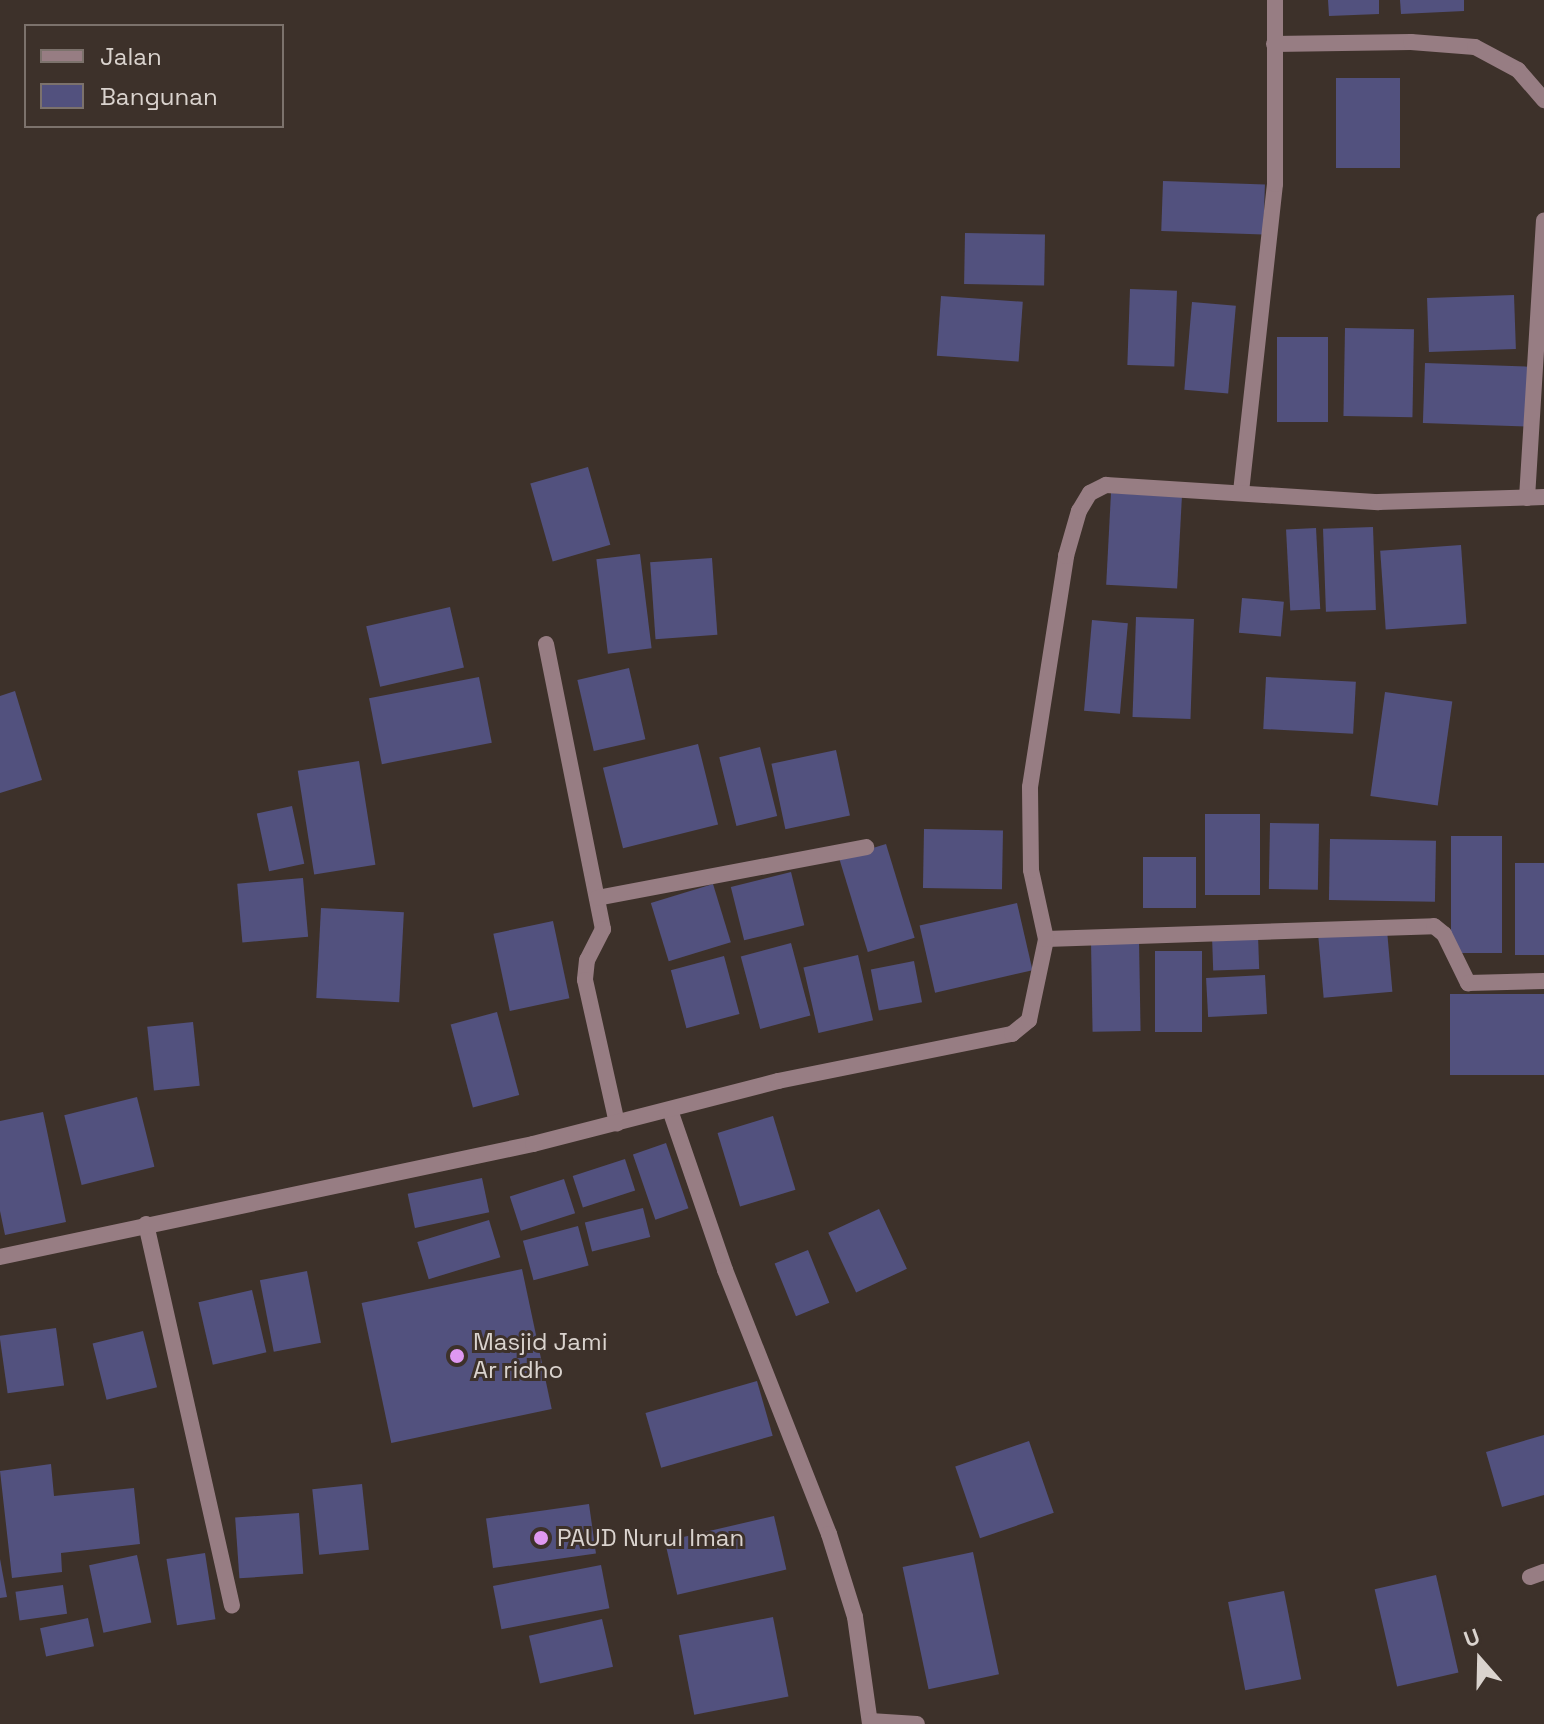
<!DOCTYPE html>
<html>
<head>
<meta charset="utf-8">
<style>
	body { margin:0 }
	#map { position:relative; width:1544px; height:1724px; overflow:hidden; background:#3d312a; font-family:"Space Grotesk",sans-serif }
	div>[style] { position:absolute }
	.building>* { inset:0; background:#52517e; transform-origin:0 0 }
	.minor>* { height:16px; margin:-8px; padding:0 8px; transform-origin:8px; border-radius:8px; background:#977d83 }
	.dots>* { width:22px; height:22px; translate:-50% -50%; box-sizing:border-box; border:4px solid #3d312a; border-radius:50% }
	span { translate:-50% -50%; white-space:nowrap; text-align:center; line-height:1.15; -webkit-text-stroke:6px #3d312a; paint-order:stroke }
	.poi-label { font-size:24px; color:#dad3ce }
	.left { translate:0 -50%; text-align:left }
	.legend { position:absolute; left:24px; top:24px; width:260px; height:104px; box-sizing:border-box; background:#3d312a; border:2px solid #7c726c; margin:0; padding:10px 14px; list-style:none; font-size:24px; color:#dad3ce }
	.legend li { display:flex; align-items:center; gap:16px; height:40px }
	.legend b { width:40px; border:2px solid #7c726c }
	.north { position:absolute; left:1440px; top:1620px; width:80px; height:80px; -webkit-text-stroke:6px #3d312a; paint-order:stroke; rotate:340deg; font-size:22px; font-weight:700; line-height:32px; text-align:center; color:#dad3ce }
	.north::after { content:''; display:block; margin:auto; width:28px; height:36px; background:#dad3ce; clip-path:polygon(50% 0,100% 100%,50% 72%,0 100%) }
</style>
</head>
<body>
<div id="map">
	<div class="building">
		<i style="clip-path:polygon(1328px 0,1379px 0,1379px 14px,1329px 16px)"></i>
		<i style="clip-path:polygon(1400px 0,1464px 0,1464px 11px,1401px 14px)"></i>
		<i style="left:1336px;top:78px;width:64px;height:90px"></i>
		<i style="left:1163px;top:181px;width:102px;height:50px;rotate:2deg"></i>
		<i style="left:965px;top:233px;width:80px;height:51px;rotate:1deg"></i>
		<i style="left:1130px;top:289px;width:47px;height:76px;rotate:2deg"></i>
		<i style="left:1514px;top:295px;width:54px;height:87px;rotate:88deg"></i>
		<i style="left:941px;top:296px;width:82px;height:60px;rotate:4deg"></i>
		<i style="left:1192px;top:302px;width:44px;height:88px;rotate:5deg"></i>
		<i style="left:1345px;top:328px;width:69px;height:88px;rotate:1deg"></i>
		<i style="left:1328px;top:337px;width:85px;height:51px;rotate:90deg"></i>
		<i style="left:1425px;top:363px;width:104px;height:60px;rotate:2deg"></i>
		<i style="left:588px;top:467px;width:81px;height:60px;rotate:74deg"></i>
		<i style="left:1111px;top:493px;width:71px;height:92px;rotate:3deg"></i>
		<i style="left:1373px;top:527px;width:83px;height:50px;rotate:88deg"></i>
		<i style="left:1316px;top:528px;width:81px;height:30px;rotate:87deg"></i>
		<i style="left:1461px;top:545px;width:79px;height:81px;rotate:86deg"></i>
		<i style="left:640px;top:554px;width:95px;height:44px;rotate:83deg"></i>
		<i style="left:712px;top:558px;width:77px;height:62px;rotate:86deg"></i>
		<i style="left:1242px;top:598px;width:42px;height:35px;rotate:5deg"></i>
		<i style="left:450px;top:607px;width:62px;height:86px;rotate:77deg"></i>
		<i style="left:1136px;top:617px;width:58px;height:100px;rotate:2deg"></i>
		<i style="left:1092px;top:620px;width:36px;height:91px;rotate:5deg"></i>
		<i style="left:629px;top:668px;width:73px;height:53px;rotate:77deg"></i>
		<i style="left:479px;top:677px;width:67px;height:112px;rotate:79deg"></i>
		<i style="left:1266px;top:677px;width:90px;height:52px;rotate:3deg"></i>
		<i style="clip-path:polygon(15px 691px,42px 780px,0 793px,0 696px)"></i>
		<i style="left:1385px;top:692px;width:68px;height:105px;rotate:8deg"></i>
		<i style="left:698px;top:744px;width:83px;height:98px;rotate:76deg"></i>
		<i style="left:760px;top:747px;width:71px;height:42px;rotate:76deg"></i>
		<i style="left:836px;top:750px;width:67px;height:66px;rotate:78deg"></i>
		<i style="left:359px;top:761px;width:105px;height:62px;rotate:81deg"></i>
		<i style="left:292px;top:806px;width:59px;height:36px;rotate:78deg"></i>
		<i style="left:1205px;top:814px;width:55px;height:81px"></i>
		<i style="left:1270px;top:823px;width:49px;height:66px;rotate:1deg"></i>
		<i style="left:924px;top:829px;width:79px;height:59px;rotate:1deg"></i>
		<i style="left:1451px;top:836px;width:51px;height:117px"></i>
		<i style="left:1330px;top:839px;width:106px;height:61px;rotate:1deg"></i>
		<i style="left:886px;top:844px;width:98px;height:49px;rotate:73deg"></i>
		<i style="left:1143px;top:857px;width:53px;height:51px"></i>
		<i style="left:1544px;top:863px;width:92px;height:29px;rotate:90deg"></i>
		<i style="left:791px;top:872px;width:55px;height:62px;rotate:76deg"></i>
		<i style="left:303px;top:878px;width:59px;height:66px;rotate:85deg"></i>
		<i style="left:713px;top:884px;width:61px;height:65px;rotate:73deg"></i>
		<i style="left:1017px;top:903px;width:69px;height:100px;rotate:77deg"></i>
		<i style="left:321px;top:908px;width:83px;height:90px;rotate:3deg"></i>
		<i style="left:553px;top:921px;width:79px;height:61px;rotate:78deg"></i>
		<i style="left:1387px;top:930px;width:62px;height:69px;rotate:85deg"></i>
		<i style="left:1258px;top:935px;width:34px;height:46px;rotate:88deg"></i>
		<i style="left:1139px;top:941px;width:90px;height:48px;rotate:89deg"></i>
		<i style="left:791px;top:943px;width:75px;height:52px;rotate:75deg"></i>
		<i style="left:1155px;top:951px;width:47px;height:81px"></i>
		<i style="left:858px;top:955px;width:67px;height:56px;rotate:77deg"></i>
		<i style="left:724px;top:956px;width:60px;height:55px;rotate:75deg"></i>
		<i style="left:914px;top:961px;width:42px;height:44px;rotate:79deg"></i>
		<i style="left:1265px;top:975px;width:39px;height:59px;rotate:87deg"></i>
		<i style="left:1544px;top:994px;width:81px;height:94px;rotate:90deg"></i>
		<i style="left:497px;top:1012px;width:86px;height:48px;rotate:75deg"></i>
		<i style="left:193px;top:1022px;width:64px;height:46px;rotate:84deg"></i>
		<i style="left:137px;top:1097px;width:72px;height:75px;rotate:76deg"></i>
		<i style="clip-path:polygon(43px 1112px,66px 1222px,5px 1235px,0 1211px,0 1121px)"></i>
		<i style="left:773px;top:1116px;width:77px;height:58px;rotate:73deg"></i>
		<i style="left:666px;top:1143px;width:69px;height:35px;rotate:71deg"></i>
		<i style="left:625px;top:1159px;width:33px;height:55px;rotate:72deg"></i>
		<i style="left:482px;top:1178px;width:35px;height:76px;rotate:78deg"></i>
		<i style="left:564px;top:1179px;width:36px;height:57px;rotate:72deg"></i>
		<i style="left:643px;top:1208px;width:30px;height:60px;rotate:76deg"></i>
		<i style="left:879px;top:1209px;width:66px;height:56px;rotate:65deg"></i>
		<i style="left:489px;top:1220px;width:39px;height:75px;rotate:73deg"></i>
		<i style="left:578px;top:1226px;width:41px;height:57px;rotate:75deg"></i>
		<i style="left:808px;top:1250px;width:57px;height:36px;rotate:68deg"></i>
		<i style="left:522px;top:1269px;width:143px;height:164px;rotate:78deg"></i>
		<i style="left:307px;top:1271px;width:73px;height:48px;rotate:79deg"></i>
		<i style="left:252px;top:1290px;width:64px;height:55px;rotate:77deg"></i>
		<i style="left:56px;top:1328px;width:58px;height:57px;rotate:82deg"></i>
		<i style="left:143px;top:1331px;width:58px;height:52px;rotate:76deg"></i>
		<i style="left:757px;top:1381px;width:57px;height:116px;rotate:74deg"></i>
		<i style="clip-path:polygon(1544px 1435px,1544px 1495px,1502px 1507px,1486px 1452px)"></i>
		<i style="left:1029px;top:1441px;width:76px;height:78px;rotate:71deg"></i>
		<i style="clip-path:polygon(51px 1464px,54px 1496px,134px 1488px,140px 1544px,61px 1553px,62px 1572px,12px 1578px,0 1471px)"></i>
		<i style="left:362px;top:1484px;width:66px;height:50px;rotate:84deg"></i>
		<i style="left:589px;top:1504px;width:50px;height:104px;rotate:82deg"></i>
		<i style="left:299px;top:1513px;width:61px;height:64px;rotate:86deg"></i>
		<i style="left:774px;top:1516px;width:55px;height:112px;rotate:77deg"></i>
		<i style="left:973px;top:1552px;width:125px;height:72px;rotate:78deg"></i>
		<i style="left:205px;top:1553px;width:67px;height:39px;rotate:81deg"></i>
		<i style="left:137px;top:1555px;width:69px;height:49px;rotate:78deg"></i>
		<i style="clip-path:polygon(0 1559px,7px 1597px,0 1598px)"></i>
		<i style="left:601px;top:1565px;width:44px;height:110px;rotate:79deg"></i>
		<i style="left:1436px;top:1575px;width:100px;height:63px;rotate:77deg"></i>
		<i style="left:63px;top:1585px;width:29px;height:48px;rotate:82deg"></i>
		<i style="left:1284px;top:1591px;width:90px;height:57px;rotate:79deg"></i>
		<i style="left:773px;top:1617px;width:81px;height:96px;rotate:79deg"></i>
		<i style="left:88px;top:1618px;width:29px;height:49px;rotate:78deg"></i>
		<i style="left:602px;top:1619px;width:49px;height:75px;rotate:77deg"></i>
	</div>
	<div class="minor">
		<i style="left:1274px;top:44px;width:137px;rotate:-0.8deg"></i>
		<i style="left:1411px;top:42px;width:64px;rotate:4.5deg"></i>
		<i style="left:1475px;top:47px;width:49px;rotate:28.1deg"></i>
		<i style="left:1518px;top:70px;width:40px;rotate:49deg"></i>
		<i style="left:1241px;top:492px;width:310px;rotate:-83.7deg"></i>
		<i style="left:1275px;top:184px;width:184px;rotate:-90deg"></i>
		<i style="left:1527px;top:498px;width:278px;rotate:-86.5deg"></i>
		<i style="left:546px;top:644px;width:291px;rotate:78.7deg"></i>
		<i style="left:603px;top:929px;width:35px;rotate:117deg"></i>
		<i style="left:587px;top:960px;width:20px;rotate:96deg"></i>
		<i style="left:585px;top:980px;width:147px;rotate:77.4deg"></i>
		<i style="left:597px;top:898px;width:274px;rotate:-10.7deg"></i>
		<i style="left:1046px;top:939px;width:388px;rotate:-1.9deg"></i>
		<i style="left:1434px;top:926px;width:13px;rotate:39deg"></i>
		<i style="left:1444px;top:934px;width:55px;rotate:63.9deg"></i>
		<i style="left:1468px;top:983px;width:76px;rotate:-1.5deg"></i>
		<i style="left:670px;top:1110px;width:169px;rotate:71deg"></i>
		<i style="left:725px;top:1270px;width:284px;rotate:68.5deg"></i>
		<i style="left:829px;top:1534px;width:87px;rotate:72.6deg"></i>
		<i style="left:855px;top:1617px;width:108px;rotate:82deg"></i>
		<i style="left:146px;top:1224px;width:391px;rotate:77.3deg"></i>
		<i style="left:0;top:1257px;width:545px;rotate:-11.97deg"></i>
		<i style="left:533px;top:1144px;width:253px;rotate:-14.4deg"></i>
		<i style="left:778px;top:1081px;width:239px;rotate:-11.4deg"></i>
		<i style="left:1012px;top:1034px;width:22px;rotate:-39deg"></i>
		<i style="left:1029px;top:1020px;width:83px;rotate:-78.1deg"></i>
		<i style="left:1046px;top:939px;width:71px;rotate:-102.3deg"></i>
		<i style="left:1031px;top:870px;width:83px;rotate:-90.7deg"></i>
		<i style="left:1030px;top:787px;width:234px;rotate:-81.1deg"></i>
		<i style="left:1066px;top:556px;width:47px;rotate:-73.9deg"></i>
		<i style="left:1079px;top:511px;width:21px;rotate:-59deg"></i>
		<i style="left:1090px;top:493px;width:18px;rotate:-27deg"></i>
		<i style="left:1106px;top:485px;width:273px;rotate:3.6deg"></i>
		<i style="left:1378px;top:502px;width:166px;rotate:-1.7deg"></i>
		<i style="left:1530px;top:1577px;width:15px;rotate:-20deg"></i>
		<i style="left:870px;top:1721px;width:47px;rotate:3.7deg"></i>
	</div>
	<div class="dots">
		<i style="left:457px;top:1356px;background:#df98f1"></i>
		<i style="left:541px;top:1538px;background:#df98f1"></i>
	</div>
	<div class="poi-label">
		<span class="left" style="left:473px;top:1356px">Masjid Jami<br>Ar ridho</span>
		<span class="left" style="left:557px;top:1538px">PAUD Nurul Iman</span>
	</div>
	<ul class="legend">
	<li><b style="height:10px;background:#977d83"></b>Jalan</li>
	<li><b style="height:22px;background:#52517e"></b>Bangunan</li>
	</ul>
	<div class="north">U</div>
</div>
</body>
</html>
